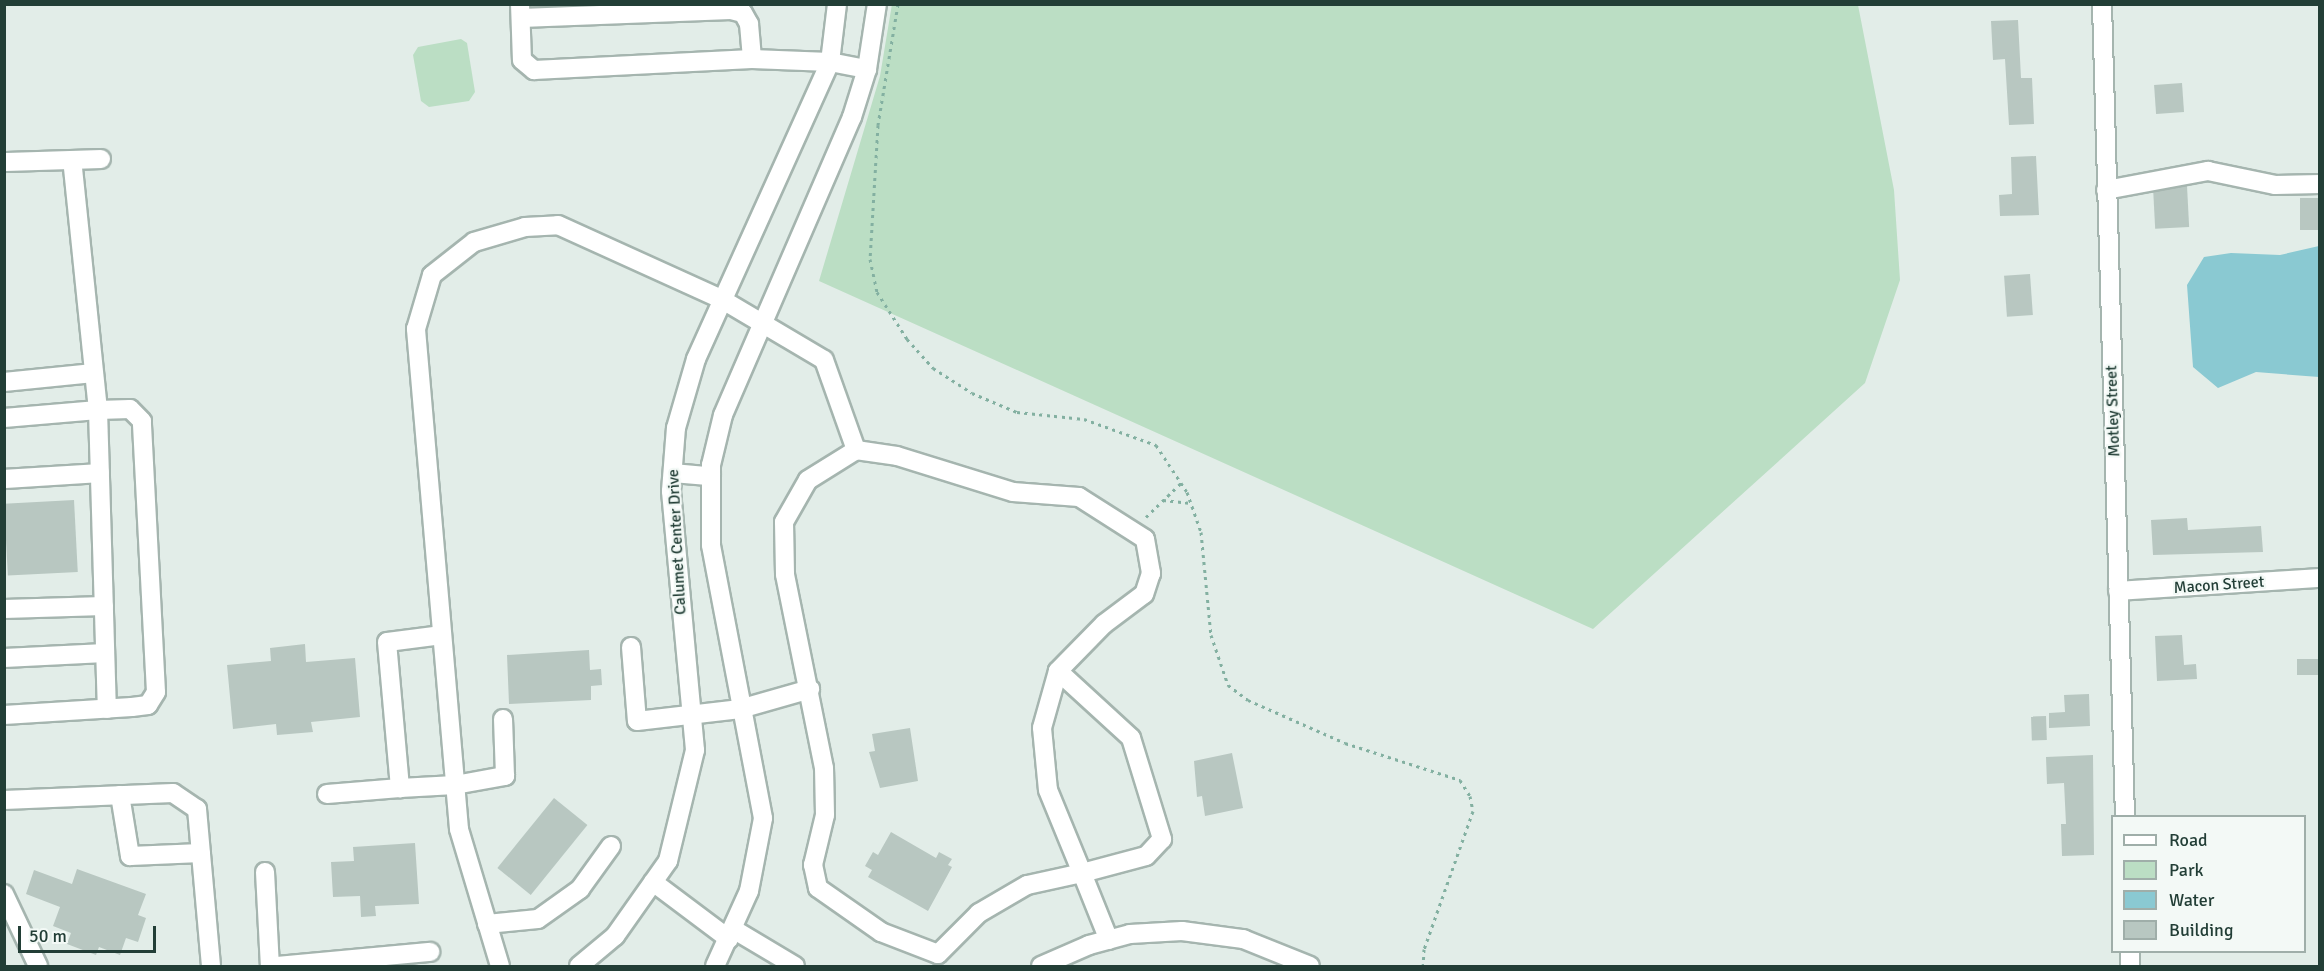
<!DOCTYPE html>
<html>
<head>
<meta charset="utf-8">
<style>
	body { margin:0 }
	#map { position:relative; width:2324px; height:971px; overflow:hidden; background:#e2ede8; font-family:Signika,sans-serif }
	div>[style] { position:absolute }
	.green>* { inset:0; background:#bbdec4 }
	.water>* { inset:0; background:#8ac9d2 }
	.building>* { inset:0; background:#b8c7c1; transform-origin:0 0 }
	.path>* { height:3px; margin-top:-1.5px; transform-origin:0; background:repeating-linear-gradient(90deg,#83b0a1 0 3px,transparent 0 7.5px) }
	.roads { filter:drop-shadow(2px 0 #a5b5af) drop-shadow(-2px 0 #a5b5af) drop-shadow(0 2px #a5b5af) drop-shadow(0 -2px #a5b5af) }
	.minor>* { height:18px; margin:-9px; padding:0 9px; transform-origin:9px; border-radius:9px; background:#fff }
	span { translate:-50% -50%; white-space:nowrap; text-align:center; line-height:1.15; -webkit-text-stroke:4.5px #f3f9f6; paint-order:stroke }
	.street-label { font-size:16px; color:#223e36 }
	.frame { position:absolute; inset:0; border:6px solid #223e36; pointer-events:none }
	.legend { position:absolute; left:2111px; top:815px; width:195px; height:138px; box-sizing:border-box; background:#f3f9f6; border:2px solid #9faea9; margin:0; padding:8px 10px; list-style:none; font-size:18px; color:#223e36 }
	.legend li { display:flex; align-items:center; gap:12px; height:30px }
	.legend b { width:30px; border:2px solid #9faea9 }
	.scale { position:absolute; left:18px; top:926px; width:138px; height:27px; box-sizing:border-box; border:3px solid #223e36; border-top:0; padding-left:8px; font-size:18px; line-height:21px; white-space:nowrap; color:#223e36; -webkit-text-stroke:4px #f3f9f6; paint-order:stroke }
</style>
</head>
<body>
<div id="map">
	<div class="green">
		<i style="clip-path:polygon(892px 4px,1858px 5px,1894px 190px,1900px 280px,1865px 383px,1593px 629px,819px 281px,880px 76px)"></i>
		<i style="clip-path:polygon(461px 39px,467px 43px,475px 92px,469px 101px,429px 107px,421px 101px,413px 55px,418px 47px)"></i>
	</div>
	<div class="water">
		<i style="clip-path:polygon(2319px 246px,2319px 377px,2256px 372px,2218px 388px,2193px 367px,2187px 285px,2204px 257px,2231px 253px,2280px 255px)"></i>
	</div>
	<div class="building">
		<i style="clip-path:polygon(2018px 20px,2021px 78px,2032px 78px,2034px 124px,2009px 125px,2005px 59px,1993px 60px,1991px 21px)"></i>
		<i style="left:2182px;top:83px;width:29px;height:28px;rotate:86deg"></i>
		<i style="clip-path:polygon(2036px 156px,2039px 215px,2000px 216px,1999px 195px,2012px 194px,2011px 157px)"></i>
		<i style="left:2187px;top:186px;width:41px;height:34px;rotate:87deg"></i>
		<i style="left:2319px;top:198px;width:32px;height:19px;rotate:90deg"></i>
		<i style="left:2030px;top:274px;width:41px;height:26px;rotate:86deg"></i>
		<i style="left:74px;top:500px;width:72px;height:70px;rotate:87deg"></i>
		<i style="clip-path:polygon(2187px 518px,2188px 530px,2261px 526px,2263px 552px,2153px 555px,2151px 520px)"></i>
		<i style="clip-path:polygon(2182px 635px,2184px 665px,2196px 664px,2197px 679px,2157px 681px,2155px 636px)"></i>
		<i style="clip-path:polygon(305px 644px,306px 662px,355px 658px,360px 717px,311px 722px,313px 732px,277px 735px,276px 724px,233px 729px,227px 665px,271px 661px,270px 648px)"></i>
		<i style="clip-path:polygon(589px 650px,590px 670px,601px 669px,602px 685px,591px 686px,591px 700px,509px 704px,507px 655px)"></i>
		<i style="left:2319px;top:659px;width:16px;height:22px;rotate:90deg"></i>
		<i style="clip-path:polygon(2089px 694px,2090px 726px,2049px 728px,2049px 713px,2065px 712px,2064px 695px)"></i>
		<i style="left:2046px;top:716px;width:24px;height:15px;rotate:88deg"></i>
		<i style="clip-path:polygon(910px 728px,918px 781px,880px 788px,869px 752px,875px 751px,872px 734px)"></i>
		<i style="clip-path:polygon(1232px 753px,1243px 808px,1205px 816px,1202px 796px,1197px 797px,1194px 761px)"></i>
		<i style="clip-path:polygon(2093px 755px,2094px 855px,2062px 856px,2061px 824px,2066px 824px,2064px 783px,2047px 784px,2046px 757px)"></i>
		<i style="left:554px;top:798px;width:43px;height:90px;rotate:39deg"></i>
		<i style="clip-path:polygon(891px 832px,936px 858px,939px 852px,952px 859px,948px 865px,952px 867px,928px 911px,868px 877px,872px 870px,865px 866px,873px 852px,878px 855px)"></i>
		<i style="clip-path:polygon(415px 843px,419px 904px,375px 906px,376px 916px,361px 917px,360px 896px,333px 897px,331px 862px,354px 861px,353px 847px)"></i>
		<i style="clip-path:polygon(77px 869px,146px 894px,138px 915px,146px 918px,138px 942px,126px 938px,120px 955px,99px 947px,96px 955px,67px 944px,71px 933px,53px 926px,60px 907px,26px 894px,34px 870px,72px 884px)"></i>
	</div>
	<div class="path">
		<i style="left:898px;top:4px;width:123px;rotate:99.4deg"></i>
		<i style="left:878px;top:125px;width:134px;rotate:93.4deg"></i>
		<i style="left:870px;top:259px;width:34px;rotate:78deg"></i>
		<i style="left:877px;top:292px;width:56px;rotate:57.4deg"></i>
		<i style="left:907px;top:339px;width:39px;rotate:48deg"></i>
		<i style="left:933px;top:368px;width:46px;rotate:32.7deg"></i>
		<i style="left:972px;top:393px;width:49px;rotate:22.9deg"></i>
		<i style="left:1017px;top:412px;width:67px;rotate:6deg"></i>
		<i style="left:1084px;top:419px;width:77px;rotate:19.9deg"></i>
		<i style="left:1156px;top:445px;width:56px;rotate:56.6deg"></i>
		<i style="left:1187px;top:492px;width:42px;rotate:70.7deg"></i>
		<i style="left:1201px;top:532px;width:103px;rotate:84.5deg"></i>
		<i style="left:1211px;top:635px;width:53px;rotate:71.2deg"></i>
		<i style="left:1228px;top:685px;width:25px;rotate:37deg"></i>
		<i style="left:1248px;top:700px;width:106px;rotate:23.9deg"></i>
		<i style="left:1345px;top:743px;width:121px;rotate:17.8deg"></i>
		<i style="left:1460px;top:780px;width:19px;rotate:58deg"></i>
		<i style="left:1470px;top:796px;width:15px;rotate:79deg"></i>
		<i style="left:1473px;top:811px;width:146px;rotate:109.5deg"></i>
		<i style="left:1424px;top:949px;width:17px;rotate:93deg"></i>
		<i style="left:1163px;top:500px;width:28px;rotate:6deg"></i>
		<i style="left:1146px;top:517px;width:49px;rotate:-44.2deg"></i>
	</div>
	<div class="roads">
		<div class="minor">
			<i style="left:520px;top:4px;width:56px;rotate:88deg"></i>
			<i style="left:522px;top:60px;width:16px;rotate:40deg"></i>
			<i style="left:534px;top:70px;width:218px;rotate:-2.9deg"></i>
			<i style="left:752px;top:59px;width:78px;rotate:2.2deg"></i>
			<i style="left:830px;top:62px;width:38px;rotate:11deg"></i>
			<i style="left:2102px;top:4px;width:812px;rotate:88.38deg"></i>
			<i style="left:521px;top:18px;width:210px;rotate:-2.2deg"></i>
			<i style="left:731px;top:10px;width:12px;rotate:14deg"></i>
			<i style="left:743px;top:13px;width:13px;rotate:61deg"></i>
			<i style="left:749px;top:24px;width:35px;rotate:85deg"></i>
			<i style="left:4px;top:162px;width:97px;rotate:-1.8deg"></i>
			<i style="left:2106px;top:190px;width:104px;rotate:-10.6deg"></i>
			<i style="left:2208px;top:171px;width:68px;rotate:11.8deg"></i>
			<i style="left:2275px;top:185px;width:45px;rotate:-1.3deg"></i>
			<i style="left:4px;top:382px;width:90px;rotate:-5.7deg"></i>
			<i style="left:4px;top:418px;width:94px;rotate:-4.9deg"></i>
			<i style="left:98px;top:410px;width:299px;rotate:88.3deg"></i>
			<i style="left:673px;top:473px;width:38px;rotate:5deg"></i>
			<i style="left:4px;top:479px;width:96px;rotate:-3.6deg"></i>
			<i style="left:2118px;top:591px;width:202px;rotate:-3.7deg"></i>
			<i style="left:4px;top:609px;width:100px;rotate:-1.7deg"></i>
			<i style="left:442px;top:635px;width:55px;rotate:172.7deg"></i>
			<i style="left:387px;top:642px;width:147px;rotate:84.9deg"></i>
			<i style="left:400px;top:788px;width:55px;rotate:-3.1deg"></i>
			<i style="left:455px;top:785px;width:51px;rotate:-10.2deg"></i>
			<i style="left:505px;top:776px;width:57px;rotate:-92deg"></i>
			<i style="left:631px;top:647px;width:74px;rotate:85.4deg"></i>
			<i style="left:637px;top:721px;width:104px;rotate:-6.6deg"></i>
			<i style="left:740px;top:709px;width:73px;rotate:-15.9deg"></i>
			<i style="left:4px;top:658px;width:101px;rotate:-2.8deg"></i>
			<i style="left:1058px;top:671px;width:99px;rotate:42.5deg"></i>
			<i style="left:1131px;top:738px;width:106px;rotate:72.9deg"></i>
			<i style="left:1162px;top:839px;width:23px;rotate:133deg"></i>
			<i style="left:1146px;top:856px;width:66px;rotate:165.1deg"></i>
			<i style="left:1082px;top:873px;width:56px;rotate:167.7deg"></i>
			<i style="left:1027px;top:885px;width:56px;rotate:149.7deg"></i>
			<i style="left:979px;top:913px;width:58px;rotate:135deg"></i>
			<i style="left:938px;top:954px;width:61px;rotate:-158.9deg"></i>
			<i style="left:881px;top:932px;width:77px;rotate:-145.1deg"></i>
			<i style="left:818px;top:888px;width:24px;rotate:-102deg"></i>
			<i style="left:813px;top:865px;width:51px;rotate:-76.5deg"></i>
			<i style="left:825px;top:815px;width:47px;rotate:-91.2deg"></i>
			<i style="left:824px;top:768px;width:198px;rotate:-101.4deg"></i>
			<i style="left:785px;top:574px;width:52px;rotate:-91.1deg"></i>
			<i style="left:784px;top:522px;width:48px;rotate:-60.3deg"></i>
			<i style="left:808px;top:480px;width:57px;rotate:-32deg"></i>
			<i style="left:856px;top:450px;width:41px;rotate:8.3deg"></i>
			<i style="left:897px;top:456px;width:121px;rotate:17.2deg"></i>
			<i style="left:1013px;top:492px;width:66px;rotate:4.3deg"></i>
			<i style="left:1079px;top:497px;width:78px;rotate:32.5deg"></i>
			<i style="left:1145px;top:539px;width:35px;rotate:80deg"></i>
			<i style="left:1151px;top:573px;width:22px;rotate:108deg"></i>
			<i style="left:1144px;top:594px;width:50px;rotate:143.1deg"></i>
			<i style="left:1104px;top:624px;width:66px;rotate:134.4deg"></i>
			<i style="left:1058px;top:671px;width:59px;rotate:105.7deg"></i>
			<i style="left:1042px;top:728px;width:62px;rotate:84.5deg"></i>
			<i style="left:1048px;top:790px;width:90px;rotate:67.7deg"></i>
			<i style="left:1082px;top:873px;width:72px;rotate:68.1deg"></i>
			<i style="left:4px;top:715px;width:128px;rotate:-3.6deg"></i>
			<i style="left:132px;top:707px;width:16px;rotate:-7deg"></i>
			<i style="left:148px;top:705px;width:15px;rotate:-58deg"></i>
			<i style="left:156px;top:692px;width:271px;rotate:-93deg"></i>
			<i style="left:142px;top:421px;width:17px;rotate:-135deg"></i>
			<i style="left:130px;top:409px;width:32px;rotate:178deg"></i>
			<i style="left:98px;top:410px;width:251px;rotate:-95.9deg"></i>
			<i style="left:327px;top:794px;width:73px;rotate:-4.7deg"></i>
			<i style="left:120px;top:795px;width:62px;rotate:80.7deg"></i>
			<i style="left:130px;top:856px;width:71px;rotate:-2.4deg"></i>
			<i style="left:4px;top:800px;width:169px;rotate:-2.4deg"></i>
			<i style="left:173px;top:793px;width:29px;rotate:34deg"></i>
			<i style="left:197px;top:809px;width:158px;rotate:84.9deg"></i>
			<i style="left:265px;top:872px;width:94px;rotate:87deg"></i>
			<i style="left:653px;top:882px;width:95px;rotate:36.9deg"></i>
			<i style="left:4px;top:894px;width:80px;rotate:64.7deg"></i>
			<i style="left:487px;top:924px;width:51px;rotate:-5.6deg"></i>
			<i style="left:538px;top:919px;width:52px;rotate:-35.5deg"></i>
			<i style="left:580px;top:889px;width:53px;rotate:-54.2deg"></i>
			<i style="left:733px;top:929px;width:72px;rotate:30.8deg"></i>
			<i style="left:2130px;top:952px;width:14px;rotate:90deg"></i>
			<i style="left:278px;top:966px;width:153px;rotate:-5.3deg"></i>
			<i style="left:500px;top:966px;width:143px;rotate:-106.7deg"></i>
			<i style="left:459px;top:829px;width:502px;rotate:-94.92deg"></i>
			<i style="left:416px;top:329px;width:56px;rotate:-73.5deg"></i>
			<i style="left:432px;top:275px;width:53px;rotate:-38.2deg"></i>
			<i style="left:474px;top:242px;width:53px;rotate:-16.4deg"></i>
			<i style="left:525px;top:227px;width:33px;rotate:-3deg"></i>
			<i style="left:558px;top:225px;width:181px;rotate:24.4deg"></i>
			<i style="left:723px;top:300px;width:117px;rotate:30.7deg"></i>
			<i style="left:824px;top:360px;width:96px;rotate:70.4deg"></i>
			<i style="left:579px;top:966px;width:47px;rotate:-39.8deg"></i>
			<i style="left:615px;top:936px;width:92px;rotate:-54.8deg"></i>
			<i style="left:668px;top:861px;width:114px;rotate:-76.3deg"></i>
			<i style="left:695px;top:750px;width:260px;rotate:-95.3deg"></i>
			<i style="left:671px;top:491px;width:63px;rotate:-85.5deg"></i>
			<i style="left:676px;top:428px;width:72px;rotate:-73.8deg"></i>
			<i style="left:696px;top:359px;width:326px;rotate:-65.7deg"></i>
			<i style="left:830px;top:62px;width:58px;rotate:-83.1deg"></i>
			<i style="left:715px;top:966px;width:82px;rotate:-65.6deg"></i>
			<i style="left:749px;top:891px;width:74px;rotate:-79.1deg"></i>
			<i style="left:763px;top:818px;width:278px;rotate:-100.8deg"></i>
			<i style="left:711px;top:545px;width:80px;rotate:-90deg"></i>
			<i style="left:711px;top:465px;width:51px;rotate:-76.5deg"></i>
			<i style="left:723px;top:415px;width:325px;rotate:-66.6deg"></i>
			<i style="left:852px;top:117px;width:50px;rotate:-72.6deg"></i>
			<i style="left:867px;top:69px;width:66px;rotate:-81.3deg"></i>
			<i style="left:1041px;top:966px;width:52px;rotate:-23.6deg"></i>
			<i style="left:1089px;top:945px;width:42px;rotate:-15deg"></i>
			<i style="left:1130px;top:934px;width:52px;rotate:-3.3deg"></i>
			<i style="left:1182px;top:931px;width:62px;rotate:7.5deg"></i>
			<i style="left:1243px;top:939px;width:72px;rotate:21.9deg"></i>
		</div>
	</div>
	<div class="street-label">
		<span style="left:2113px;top:411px;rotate:-92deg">Motley Street</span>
		<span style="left:677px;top:542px;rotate:-93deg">Calumet Center Drive</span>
		<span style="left:2219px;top:585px;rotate:-4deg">Macon Street</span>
	</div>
	<div class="frame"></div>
	<ul class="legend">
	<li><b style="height:8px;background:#fff"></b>Road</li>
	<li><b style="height:16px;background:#bbdec4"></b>Park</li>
	<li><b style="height:16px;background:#8ac9d2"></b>Water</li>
	<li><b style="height:16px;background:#b8c7c1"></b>Building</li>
	</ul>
	<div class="scale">50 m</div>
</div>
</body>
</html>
